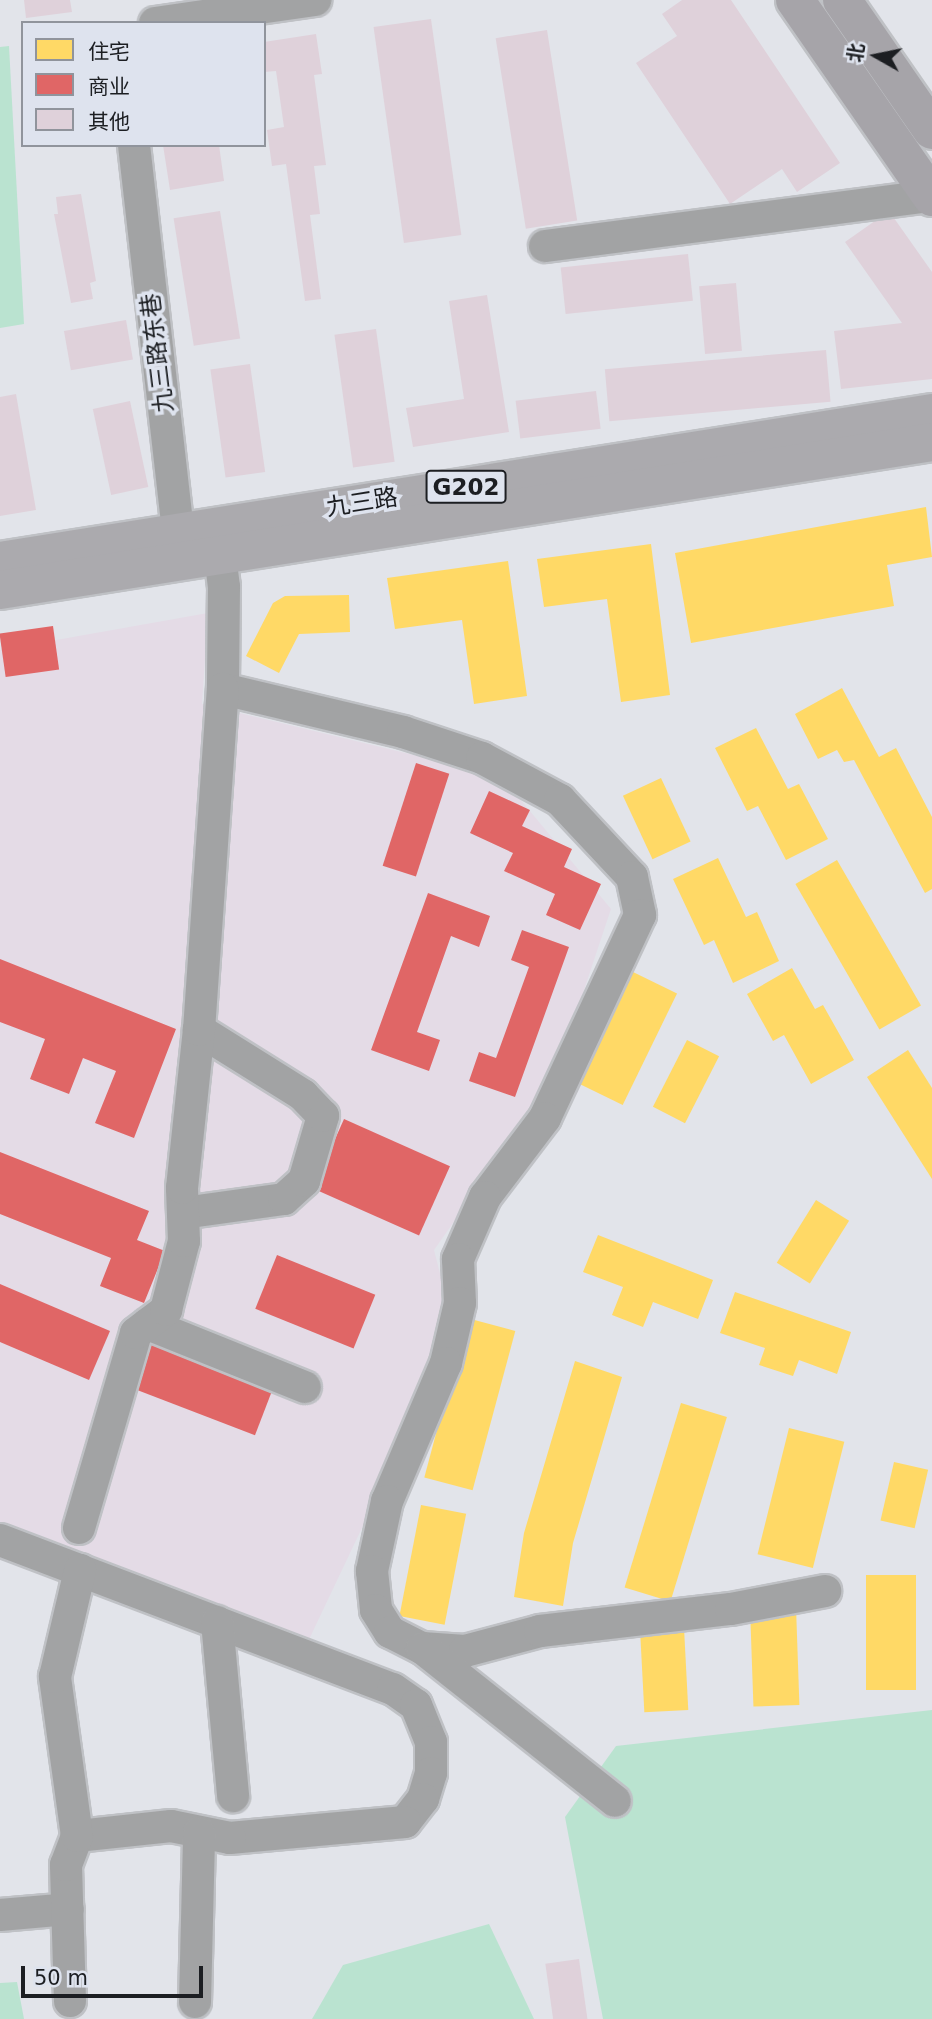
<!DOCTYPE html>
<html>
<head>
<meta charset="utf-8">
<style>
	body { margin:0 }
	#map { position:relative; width:932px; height:2019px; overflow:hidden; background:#e2e4ea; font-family:"DejaVu Sans","Noto Sans SC",sans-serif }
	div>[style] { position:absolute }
	.commercial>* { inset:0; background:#e4dbe6 }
	.green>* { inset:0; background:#bae3d0 }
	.homes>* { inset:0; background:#ffd966; transform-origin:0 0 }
	.shops>* { inset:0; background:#e06666; transform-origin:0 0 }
	.building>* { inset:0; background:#dfd1da; transform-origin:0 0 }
	.roads { filter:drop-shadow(2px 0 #bfc1c5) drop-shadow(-2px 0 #bfc1c5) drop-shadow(0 2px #bfc1c5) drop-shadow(0 -2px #bfc1c5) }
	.minor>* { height:32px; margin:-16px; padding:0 16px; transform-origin:16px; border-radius:16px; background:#a2a3a4 }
	.major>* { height:38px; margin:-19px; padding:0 19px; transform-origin:19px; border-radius:19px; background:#a6a4a9 }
	.highway>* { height:38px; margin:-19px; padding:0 19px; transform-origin:19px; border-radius:19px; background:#abaaae }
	span { translate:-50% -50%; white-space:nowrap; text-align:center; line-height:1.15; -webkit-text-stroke:7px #dee3ee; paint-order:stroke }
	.shield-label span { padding:2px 5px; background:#dee3ee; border:2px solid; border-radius:5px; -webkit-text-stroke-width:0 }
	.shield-label { font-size:23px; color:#1c1e22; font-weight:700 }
	.street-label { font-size:24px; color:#1c1e22 }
	.legend { position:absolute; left:21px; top:21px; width:245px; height:126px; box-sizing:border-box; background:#dee3ee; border:2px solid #90949c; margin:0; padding:9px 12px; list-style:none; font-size:21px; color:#1c1e22 }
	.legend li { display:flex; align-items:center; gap:14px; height:35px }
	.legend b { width:35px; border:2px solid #90949c }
	.north { position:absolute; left:841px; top:21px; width:70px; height:70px; -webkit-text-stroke:5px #dee3ee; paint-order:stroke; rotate:279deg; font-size:19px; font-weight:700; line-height:28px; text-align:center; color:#1c1e22 }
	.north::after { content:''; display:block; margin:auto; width:24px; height:32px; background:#1c1e22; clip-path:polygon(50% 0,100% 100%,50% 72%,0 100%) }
	.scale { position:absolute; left:21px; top:1966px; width:182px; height:32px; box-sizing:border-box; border:4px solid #1c1e22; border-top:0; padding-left:9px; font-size:21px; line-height:24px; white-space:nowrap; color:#1c1e22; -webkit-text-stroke:5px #dee3ee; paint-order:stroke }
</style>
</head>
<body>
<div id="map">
	<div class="commercial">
		<i style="clip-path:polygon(208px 613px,202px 704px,501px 776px,611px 909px,554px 1080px,434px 1250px,455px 1332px,304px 1650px,0 1532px,0 650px)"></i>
	</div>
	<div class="green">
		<i style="clip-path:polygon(9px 46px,24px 324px,0 328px,0 47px)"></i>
		<i style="clip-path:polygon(932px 1710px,932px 2019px,603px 2019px,565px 1817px,616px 1746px)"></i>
		<i style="clip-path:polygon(489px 1924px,534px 2019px,312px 2019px,343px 1965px)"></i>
		<i style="clip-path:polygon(17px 1982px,24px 2019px,0 2019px,0 1983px)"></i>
	</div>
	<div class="homes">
		<i style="clip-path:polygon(926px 507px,932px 557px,887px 565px,894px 606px,691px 643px,675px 553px)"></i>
		<i style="clip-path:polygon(651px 544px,670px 695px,621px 702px,607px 599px,544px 607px,537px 559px)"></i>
		<i style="clip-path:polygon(508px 561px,527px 696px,474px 704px,462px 620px,395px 629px,387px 578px)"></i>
		<i style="clip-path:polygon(349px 595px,350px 632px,299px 634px,279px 673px,246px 656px,273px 603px,285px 596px)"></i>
		<i style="clip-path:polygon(842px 688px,879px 757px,896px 748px,932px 817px,932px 889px,925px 893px,854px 760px,844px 762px,837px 750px,818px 759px,795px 714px)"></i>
		<i style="clip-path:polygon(756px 728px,788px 789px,799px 784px,828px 839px,786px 860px,758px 806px,747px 811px,715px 748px)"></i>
		<i style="left:661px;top:778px;width:70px;height:42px;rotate:65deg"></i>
		<i style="clip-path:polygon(718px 858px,746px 917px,757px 912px,779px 961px,733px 983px,714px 940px,704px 945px,673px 879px)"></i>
		<i style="left:837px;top:860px;width:168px;height:48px;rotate:60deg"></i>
		<i style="clip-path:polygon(792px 968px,815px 1009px,823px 1005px,854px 1060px,811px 1084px,784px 1035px,773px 1041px,747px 994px)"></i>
		<i style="left:633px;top:972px;width:49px;height:124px;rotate:26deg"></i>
		<i style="left:687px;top:1040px;width:36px;height:75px;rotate:27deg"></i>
		<i style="clip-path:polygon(908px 1050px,932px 1088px,932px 1179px,867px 1077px)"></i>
		<i style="left:816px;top:1200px;width:39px;height:74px;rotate:32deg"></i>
		<i style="clip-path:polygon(598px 1235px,713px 1280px,698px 1319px,653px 1302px,643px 1327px,612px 1315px,623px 1287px,583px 1272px)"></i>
		<i style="clip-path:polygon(735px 1292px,851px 1332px,837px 1374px,799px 1360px,793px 1376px,759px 1365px,765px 1348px,720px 1333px)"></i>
		<i style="left:467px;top:1318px;width:50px;height:165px;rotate:15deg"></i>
		<i style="clip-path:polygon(575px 1361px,622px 1377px,573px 1543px,563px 1606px,514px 1597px,524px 1533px)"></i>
		<i style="left:681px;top:1403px;width:48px;height:193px;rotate:17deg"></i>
		<i style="left:789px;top:1428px;width:57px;height:130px;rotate:14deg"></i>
		<i style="left:894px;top:1462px;width:35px;height:60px;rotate:13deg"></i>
		<i style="left:421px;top:1505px;width:46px;height:113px;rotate:11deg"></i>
		<i style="left:866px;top:1575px;width:50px;height:115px"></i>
		<i style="left:796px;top:1607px;width:98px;height:46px;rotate:88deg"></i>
		<i style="left:684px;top:1628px;width:82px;height:44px;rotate:87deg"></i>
	</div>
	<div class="shops">
		<i style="left:53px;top:626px;width:44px;height:54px;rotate:82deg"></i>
		<i style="left:416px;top:763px;width:35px;height:108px;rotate:18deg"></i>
		<i style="clip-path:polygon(489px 791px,530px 810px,522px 826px,572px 849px,564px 867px,601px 884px,580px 930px,546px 915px,555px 894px,504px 871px,513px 853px,470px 833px)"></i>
		<i style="clip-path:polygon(428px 893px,490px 916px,479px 947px,451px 936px,417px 1032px,440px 1040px,429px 1071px,371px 1050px)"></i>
		<i style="clip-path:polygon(522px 930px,569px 947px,515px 1097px,469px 1081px,479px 1052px,496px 1058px,529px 967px,511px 960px)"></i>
		<i style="clip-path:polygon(0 959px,176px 1029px,134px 1138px,95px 1123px,116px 1071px,83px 1058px,69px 1094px,30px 1079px,45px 1039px,0 1022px)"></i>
		<i style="left:344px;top:1119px;width:116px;height:76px;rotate:24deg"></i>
		<i style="clip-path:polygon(0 1152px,149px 1211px,137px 1240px,165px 1251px,144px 1303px,100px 1286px,111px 1258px,0 1214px)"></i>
		<i style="left:277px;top:1255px;width:106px;height:58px;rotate:22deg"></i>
		<i style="clip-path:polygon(0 1284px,110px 1331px,89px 1380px,0 1342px)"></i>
		<i style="left:147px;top:1337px;width:136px;height:53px;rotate:21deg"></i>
	</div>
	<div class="building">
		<i style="clip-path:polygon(24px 0,70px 0,72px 12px,26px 18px)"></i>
		<i style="clip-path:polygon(682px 0,731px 0,840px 163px,797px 192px,782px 169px,730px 204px,636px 63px,677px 36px,662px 14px)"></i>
		<i style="left:431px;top:19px;width:218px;height:58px;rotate:82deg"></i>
		<i style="left:547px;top:30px;width:193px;height:52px;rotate:81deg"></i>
		<i style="clip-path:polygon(316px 34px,322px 74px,314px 75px,326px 165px,314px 166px,320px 214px,310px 215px,321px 299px,305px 301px,286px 164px,272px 166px,267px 130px,284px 127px,276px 71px,264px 72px,264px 42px)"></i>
		<i style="clip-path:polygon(163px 145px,219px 145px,224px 181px,170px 190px)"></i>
		<i style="clip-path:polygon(81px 194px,96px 281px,90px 283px,93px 299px,71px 303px,54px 214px,58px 214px,56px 197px)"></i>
		<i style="left:220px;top:211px;width:129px;height:47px;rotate:81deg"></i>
		<i style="clip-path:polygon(889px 211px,932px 272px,932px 379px,841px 389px,834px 331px,902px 323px,845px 242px)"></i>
		<i style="left:688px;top:254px;width:47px;height:128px;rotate:84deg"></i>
		<i style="left:736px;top:283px;width:68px;height:37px;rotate:85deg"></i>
		<i style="clip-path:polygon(487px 295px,509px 432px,413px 447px,406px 408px,464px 399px,449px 301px)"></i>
		<i style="left:126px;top:320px;width:40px;height:63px;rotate:80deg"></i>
		<i style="left:376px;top:329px;width:134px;height:42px;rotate:82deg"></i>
		<i style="left:826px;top:350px;width:52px;height:222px;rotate:85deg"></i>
		<i style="left:250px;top:364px;width:109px;height:40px;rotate:82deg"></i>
		<i style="left:596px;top:391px;width:38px;height:81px;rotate:83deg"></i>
		<i style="clip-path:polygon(16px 394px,36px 510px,0 516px,0 397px)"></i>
		<i style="left:130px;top:401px;width:88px;height:38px;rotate:78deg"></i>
		<i style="left:579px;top:1959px;width:61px;height:34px;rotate:82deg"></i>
	</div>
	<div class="roads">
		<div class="minor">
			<i style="left:155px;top:23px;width:162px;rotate:-8.2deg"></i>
			<i style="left:134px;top:145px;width:414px;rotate:83.5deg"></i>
			<i style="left:545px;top:246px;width:390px;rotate:-7.4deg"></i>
			<i style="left:217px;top:531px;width:56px;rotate:82.9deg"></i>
			<i style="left:224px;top:587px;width:102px;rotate:90.6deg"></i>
			<i style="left:223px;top:689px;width:185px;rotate:13.4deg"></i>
			<i style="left:403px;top:732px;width:83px;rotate:18.2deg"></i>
			<i style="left:482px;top:758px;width:89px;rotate:28.3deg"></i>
			<i style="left:560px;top:800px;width:105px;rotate:46.9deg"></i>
			<i style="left:632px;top:877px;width:39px;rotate:78deg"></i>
			<i style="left:640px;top:915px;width:224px;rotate:115.1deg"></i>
			<i style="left:545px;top:1118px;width:99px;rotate:127.2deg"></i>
			<i style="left:485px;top:1197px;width:68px;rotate:113.5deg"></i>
			<i style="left:458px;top:1259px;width:44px;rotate:87.4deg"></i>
			<i style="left:460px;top:1303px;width:62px;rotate:103.1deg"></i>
			<i style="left:446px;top:1363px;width:150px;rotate:113.1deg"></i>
			<i style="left:387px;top:1501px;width:72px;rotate:102.1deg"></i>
			<i style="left:372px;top:1571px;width:39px;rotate:84deg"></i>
			<i style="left:376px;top:1610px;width:26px;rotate:58deg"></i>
			<i style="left:390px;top:1632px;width:36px;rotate:27deg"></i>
			<i style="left:422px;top:1648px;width:43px;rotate:4deg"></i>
			<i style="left:465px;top:1651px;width:78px;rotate:-14.9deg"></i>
			<i style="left:540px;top:1631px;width:192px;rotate:-6.6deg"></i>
			<i style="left:731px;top:1609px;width:96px;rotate:-10.8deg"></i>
			<i style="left:183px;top:1213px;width:102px;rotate:-7.9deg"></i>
			<i style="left:284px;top:1199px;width:27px;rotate:-42deg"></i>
			<i style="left:304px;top:1181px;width:68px;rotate:-73.7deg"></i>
			<i style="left:323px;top:1116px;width:29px;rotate:-134deg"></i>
			<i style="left:303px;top:1095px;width:123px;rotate:-148deg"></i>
			<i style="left:148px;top:1324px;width:169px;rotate:21.9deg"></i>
			<i style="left:79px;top:1528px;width:203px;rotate:-73.7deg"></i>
			<i style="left:136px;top:1333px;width:38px;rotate:-37deg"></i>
			<i style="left:166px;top:1310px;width:71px;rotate:-75.4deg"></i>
			<i style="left:184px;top:1241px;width:53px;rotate:-92.2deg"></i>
			<i style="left:182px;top:1188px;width:159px;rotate:-83.9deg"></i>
			<i style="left:199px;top:1030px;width:342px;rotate:-86deg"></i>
			<i style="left:0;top:1540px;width:420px;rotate:20.8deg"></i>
			<i style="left:393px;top:1689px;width:28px;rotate:35deg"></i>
			<i style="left:416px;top:1705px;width:40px;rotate:68deg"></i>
			<i style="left:431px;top:1742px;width:31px;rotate:90deg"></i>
			<i style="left:431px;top:1773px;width:27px;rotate:107deg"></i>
			<i style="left:423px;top:1799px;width:29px;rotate:128deg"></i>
			<i style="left:405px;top:1822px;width:176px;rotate:174.8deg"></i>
			<i style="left:230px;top:1838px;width:60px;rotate:-168.5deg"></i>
			<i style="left:171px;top:1826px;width:95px;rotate:173.9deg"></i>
			<i style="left:217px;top:1622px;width:175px;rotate:84.7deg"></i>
			<i style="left:422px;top:1648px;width:246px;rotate:38.4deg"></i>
			<i style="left:0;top:1915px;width:68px;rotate:-5deg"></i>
			<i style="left:70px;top:2001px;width:136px;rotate:-91.7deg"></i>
			<i style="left:66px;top:1865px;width:31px;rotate:-69deg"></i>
			<i style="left:77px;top:1836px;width:161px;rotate:-97.9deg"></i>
			<i style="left:55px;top:1677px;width:110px;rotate:-76.8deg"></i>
			<i style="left:195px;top:2002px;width:169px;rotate:-88.6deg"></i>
		</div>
		<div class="major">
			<i style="left:795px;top:0;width:240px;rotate:55.2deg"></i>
			<i style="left:842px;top:0;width:158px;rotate:55.3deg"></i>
		</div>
		<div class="highway">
			<i style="left:0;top:561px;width:944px;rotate:-9.02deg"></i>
			<i style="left:0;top:590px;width:944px;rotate:-9.02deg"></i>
		</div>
	</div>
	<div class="shield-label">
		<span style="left:466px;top:487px">G202</span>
	</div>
	<div class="street-label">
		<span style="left:158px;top:353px;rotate:-97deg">九三路东巷</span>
		<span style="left:362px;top:503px;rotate:-9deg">九三路</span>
	</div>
	<ul class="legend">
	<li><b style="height:19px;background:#ffd966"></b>住宅</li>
	<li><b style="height:19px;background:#e06666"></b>商业</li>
	<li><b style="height:19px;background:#dfd1da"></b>其他</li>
	</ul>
	<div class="north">北</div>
	<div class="scale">50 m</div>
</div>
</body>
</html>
